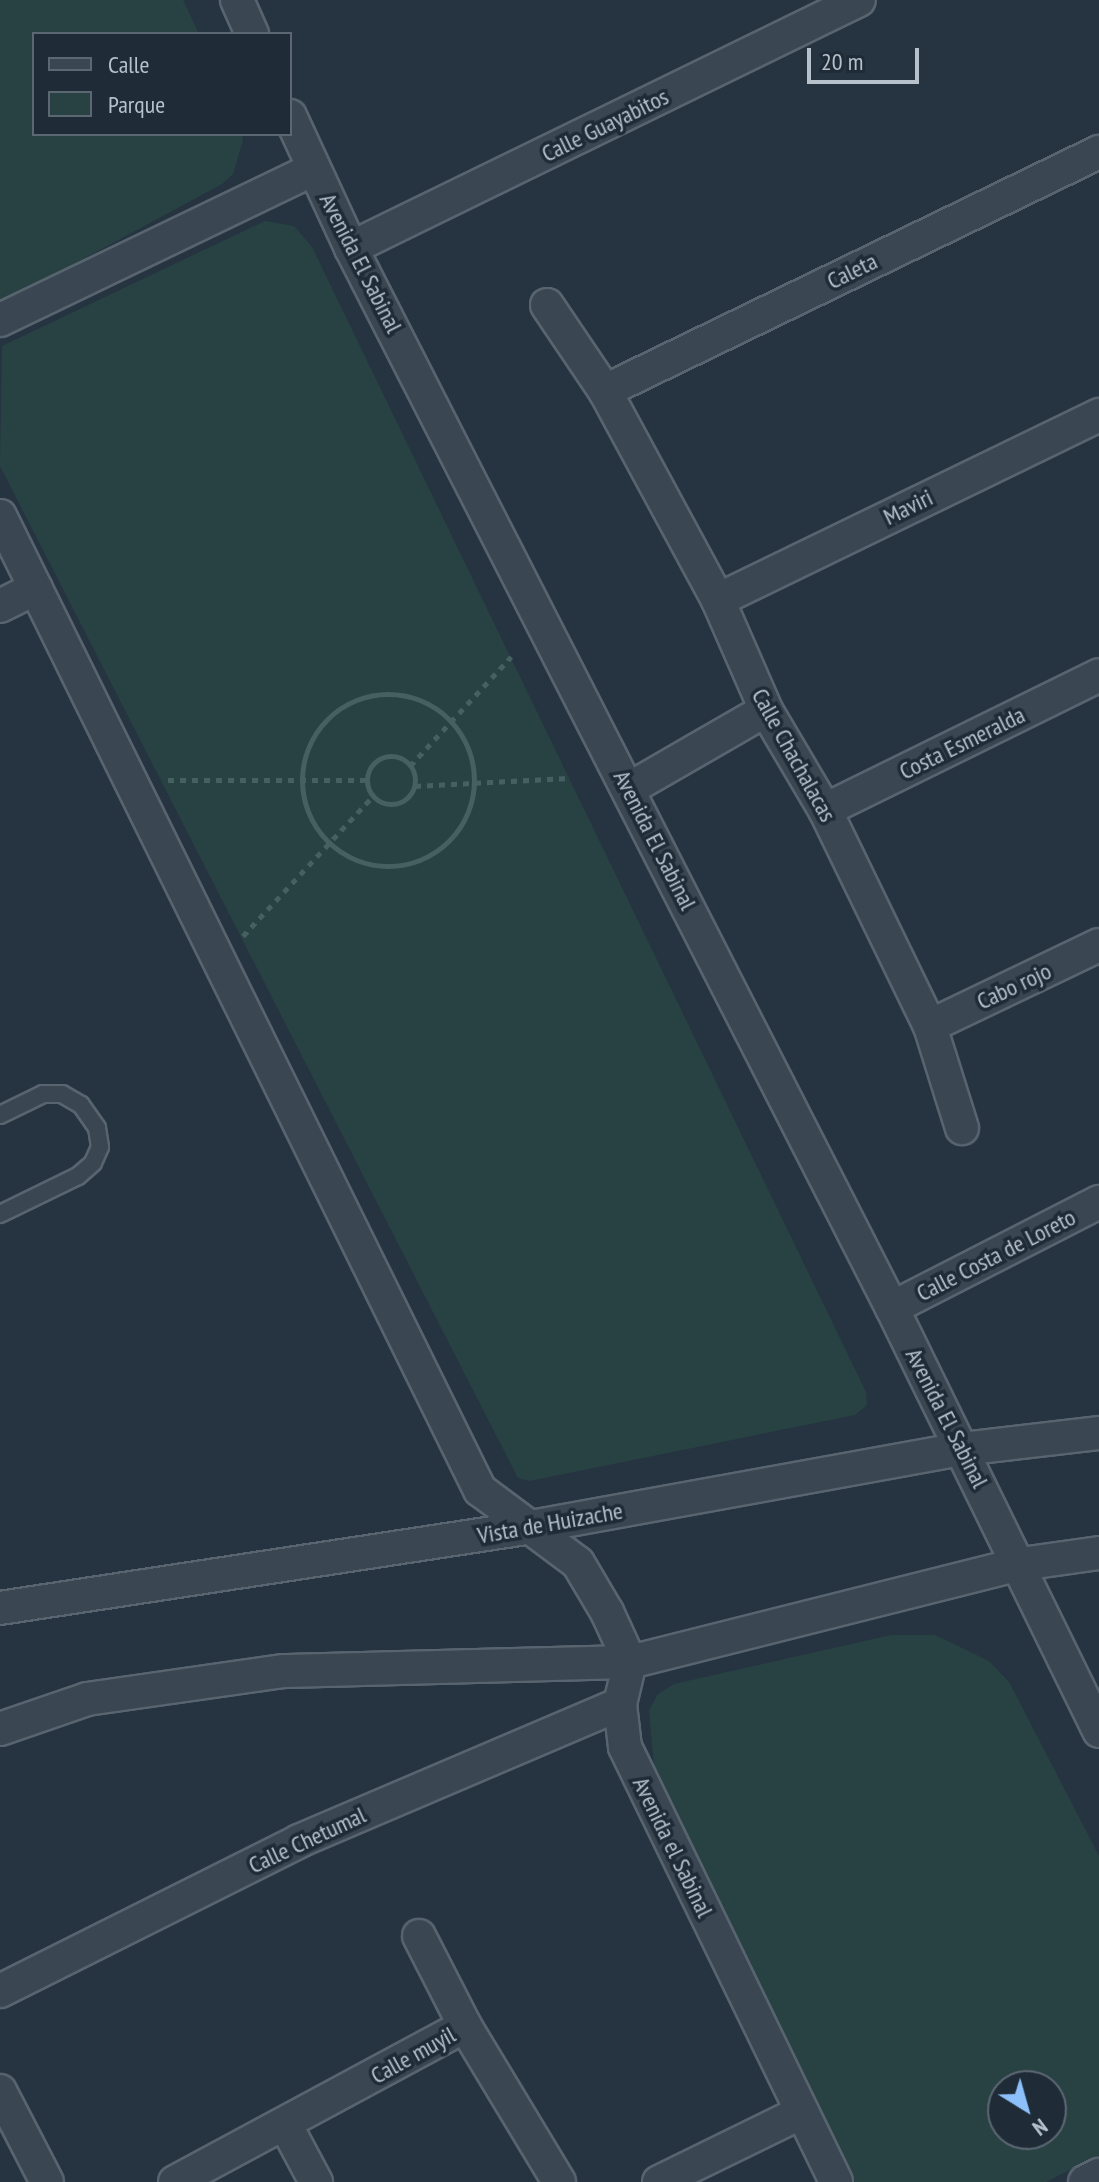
<!DOCTYPE html>
<html>
<head>
<meta charset="utf-8">
<style>
	body { margin:0 }
	#map { position:relative; width:1099px; height:2182px; overflow:hidden; background:#263442; font-family:"PT Sans Narrow",sans-serif }
	div>[style] { position:absolute }
	.green>* { inset:0; background:#284243 }
	.path>* { height:5px; margin-top:-2.5px; transform-origin:0; background:repeating-linear-gradient(90deg,#465f60 0 6px,transparent 0 12px) }
	.path>.ring { margin:-2.5px; padding:0; box-sizing:content-box; background:none; border:5px solid #465f60; border-radius:50% }
	.roads { filter:drop-shadow(2px 0 #58646f) drop-shadow(-2px 0 #58646f) drop-shadow(0 2px #58646f) drop-shadow(0 -2px #58646f) }
	.service>* { height:16px; margin:-8px; padding:0 8px; transform-origin:8px; border-radius:8px; background:#3a4652 }
	.minor>* { height:32px; margin:-16px; padding:0 16px; transform-origin:16px; border-radius:16px; background:#3a4652 }
	span { translate:-50% -50%; white-space:nowrap; text-align:center; line-height:1.15; -webkit-text-stroke:7px #1f2b37; paint-order:stroke }
	.street-label { font-size:24px; color:#b7c1cc }
	.legend { position:absolute; left:32px; top:32px; width:260px; height:104px; box-sizing:border-box; background:#1f2b37; border:2px solid #5c6773; margin:0; padding:10px 14px; list-style:none; font-size:24px; color:#b7c1cc }
	.legend li { display:flex; align-items:center; gap:16px; height:40px }
	.legend b { width:40px; border:2px solid #5c6773 }
	.north { position:absolute; left:987px; top:2070px; width:80px; height:80px; box-sizing:border-box; background:#1f2b37; border:2px solid #5c6773; border-radius:50%; rotate:143deg; font-size:22px; font-weight:700; line-height:32px; text-align:center; color:#b7c1cc }
	.north::after { content:''; display:block; margin:auto; width:28px; height:36px; background:#8dc0fb; clip-path:polygon(50% 0,100% 100%,50% 72%,0 100%) }
	.scale { position:absolute; left:807px; top:48px; width:112px; height:36px; box-sizing:border-box; border:4px solid #b7c1cc; border-top:0; padding-left:10px; font-size:24px; line-height:28px; white-space:nowrap; color:#b7c1cc; -webkit-text-stroke:6px #1f2b37; paint-order:stroke }
</style>
</head>
<body>
<div id="map">
	<div class="green">
		<i style="clip-path:polygon(0 0,183px 0,199px 34px,34px 34px,34px 134px,242px 134px,243px 140px,233px 174px,222px 184px,0 304px)"></i>
		<i style="clip-path:polygon(265px 221px,294px 226px,312px 247px,866px 1392px,867px 1405px,855px 1415px,529px 1481px,518px 1478px,0 466px,2px 346px)"></i>
		<i style="clip-path:polygon(evenodd,891px 1635px,935px 1635px,989px 1661px,1009px 1682px,1099px 1856px,1099px 2155px,1046px 2182px,855px 2182px,655px 1777px,649px 1710px,658px 1694px,674px 1684px,891px 1635px,1003px 2086px,1051px 2086px,1051px 2134px,1003px 2134px,1003px 2086px)"></i>
	</div>
	<div class="path">
		<i class="ring" style="left:302px;top:694px;width:167px;height:167px"></i>
		<i class="ring" style="left:367px;top:756px;width:43px;height:43px"></i>
		<i style="left:410px;top:766px;width:149px;rotate:-47.2deg"></i>
		<i style="left:168px;top:780px;width:199px"></i>
		<i style="left:415px;top:786px;width:154px;rotate:-3deg"></i>
		<i style="left:243px;top:936px;width:191px;rotate:-47.1deg"></i>
	</div>
	<div class="roads">
		<div class="service">
			<i style="left:0;top:1115px;width:48px;rotate:-26deg"></i>
			<i style="left:43px;top:1094px;width:19px"></i>
			<i style="left:62px;top:1094px;width:22px;rotate:30deg"></i>
			<i style="left:81px;top:1105px;width:28px;rotate:55deg"></i>
			<i style="left:97px;top:1128px;width:19px;rotate:81deg"></i>
			<i style="left:100px;top:1147px;width:17px;rotate:114deg"></i>
			<i style="left:93px;top:1163px;width:20px;rotate:139deg"></i>
			<i style="left:78px;top:1176px;width:87px;rotate:154deg"></i>
		</div>
		<div class="minor">
			<i style="left:237px;top:0;width:37px;rotate:66deg"></i>
			<i style="left:290px;top:116px;width:145px;rotate:65.2deg"></i>
			<i style="left:351px;top:248px;width:1190px;rotate:62.96deg"></i>
			<i style="left:892px;top:1308px;width:471px;rotate:63.9deg"></i>
			<i style="left:351px;top:248px;width:565px;rotate:-26.02deg"></i>
			<i style="left:547px;top:305px;width:104px;rotate:56deg"></i>
			<i style="left:605px;top:391px;width:238px;rotate:61.6deg"></i>
			<i style="left:718px;top:600px;width:120px;rotate:66.4deg"></i>
			<i style="left:766px;top:710px;width:116px;rotate:59.5deg"></i>
			<i style="left:825px;top:810px;width:240px;rotate:64.1deg"></i>
			<i style="left:930px;top:1026px;width:107px;rotate:72.6deg"></i>
			<i style="left:0;top:320px;width:348px;rotate:-25.7deg"></i>
			<i style="left:605px;top:391px;width:549px;rotate:-25.82deg"></i>
			<i style="left:0;top:516px;width:1086px;rotate:63.77deg"></i>
			<i style="left:480px;top:1490px;width:122px;rotate:36.7deg"></i>
			<i style="left:578px;top:1563px;width:57px;rotate:59.4deg"></i>
			<i style="left:607px;top:1612px;width:55px;rotate:65.3deg"></i>
			<i style="left:630px;top:1662px;width:43px;rotate:103.4deg"></i>
			<i style="left:620px;top:1704px;width:43px;rotate:83.4deg"></i>
			<i style="left:625px;top:1747px;width:483px;rotate:64.1deg"></i>
			<i style="left:718px;top:600px;width:424px;rotate:-25.9deg"></i>
			<i style="left:0;top:606px;width:40px;rotate:-26.6deg"></i>
			<i style="left:629px;top:789px;width:158px;rotate:-30deg"></i>
			<i style="left:825px;top:810px;width:305px;rotate:-26.2deg"></i>
			<i style="left:930px;top:1026px;width:187px;rotate:-25.6deg"></i>
			<i style="left:892px;top:1308px;width:233px;rotate:-27.1deg"></i>
			<i style="left:0;top:1608px;width:532px;rotate:-8.65deg"></i>
			<i style="left:526px;top:1528px;width:443px;rotate:-10.3deg"></i>
			<i style="left:962px;top:1449px;width:138px;rotate:-6.7deg"></i>
			<i style="left:0;top:1729px;width:92px;rotate:-19deg"></i>
			<i style="left:87px;top:1699px;width:199px;rotate:-8.1deg"></i>
			<i style="left:284px;top:1671px;width:346px;rotate:-1.5deg"></i>
			<i style="left:630px;top:1662px;width:403px;rotate:-14.1deg"></i>
			<i style="left:1021px;top:1564px;width:79px;rotate:-8deg"></i>
			<i style="left:419px;top:1936px;width:101px;rotate:62.9deg"></i>
			<i style="left:465px;top:2026px;width:182px;rotate:58.9deg"></i>
			<i style="left:0;top:1991px;width:335px;rotate:-26.6deg"></i>
			<i style="left:299px;top:1841px;width:349px;rotate:-23.1deg"></i>
			<i style="left:0;top:2091px;width:102px;rotate:62.7deg"></i>
			<i style="left:285px;top:2124px;width:66px;rotate:61.9deg"></i>
			<i style="left:175px;top:2182px;width:329px;rotate:-28.3deg"></i>
			<i style="left:659px;top:2182px;width:159px;rotate:-26.1deg"></i>
			<i style="left:1085px;top:2182px;width:16px;rotate:-27deg"></i>
		</div>
	</div>
	<div class="street-label">
		<span style="left:605px;top:125px;rotate:-26deg">Calle Guayabitos</span>
		<span style="left:361px;top:263px;rotate:63deg">Avenida El Sabinal</span>
		<span style="left:852px;top:271px;rotate:-26deg">Caleta</span>
		<span style="left:908px;top:507px;rotate:-26deg">Maviri</span>
		<span style="left:962px;top:743px;rotate:-26deg">Costa Esmeralda</span>
		<span style="left:794px;top:755px;rotate:61deg">Calle Chachalacas</span>
		<span style="left:655px;top:840px;rotate:63deg">Avenida El Sabinal</span>
		<span style="left:1014px;top:986px;rotate:-25deg">Cabo rojo</span>
		<span style="left:996px;top:1255px;rotate:-27deg">Calle Costa de Loreto</span>
		<span style="left:947px;top:1418px;rotate:63deg">Avenida El Sabinal</span>
		<span style="left:550px;top:1523px;rotate:-10deg">Vista de Huizache</span>
		<span style="left:307px;top:1840px;rotate:-25deg">Calle Chetumal</span>
		<span style="left:673px;top:1847px;rotate:64deg">Avenida el Sabinal</span>
		<span style="left:413px;top:2055px;rotate:-29deg">Calle muyil</span>
	</div>
	<ul class="legend">
	<li><b style="height:10px;background:#3a4652"></b>Calle</li>
	<li><b style="height:22px;background:#284243"></b>Parque</li>
	</ul>
	<div class="north">N</div>
	<div class="scale">20 m</div>
</div>
</body>
</html>
